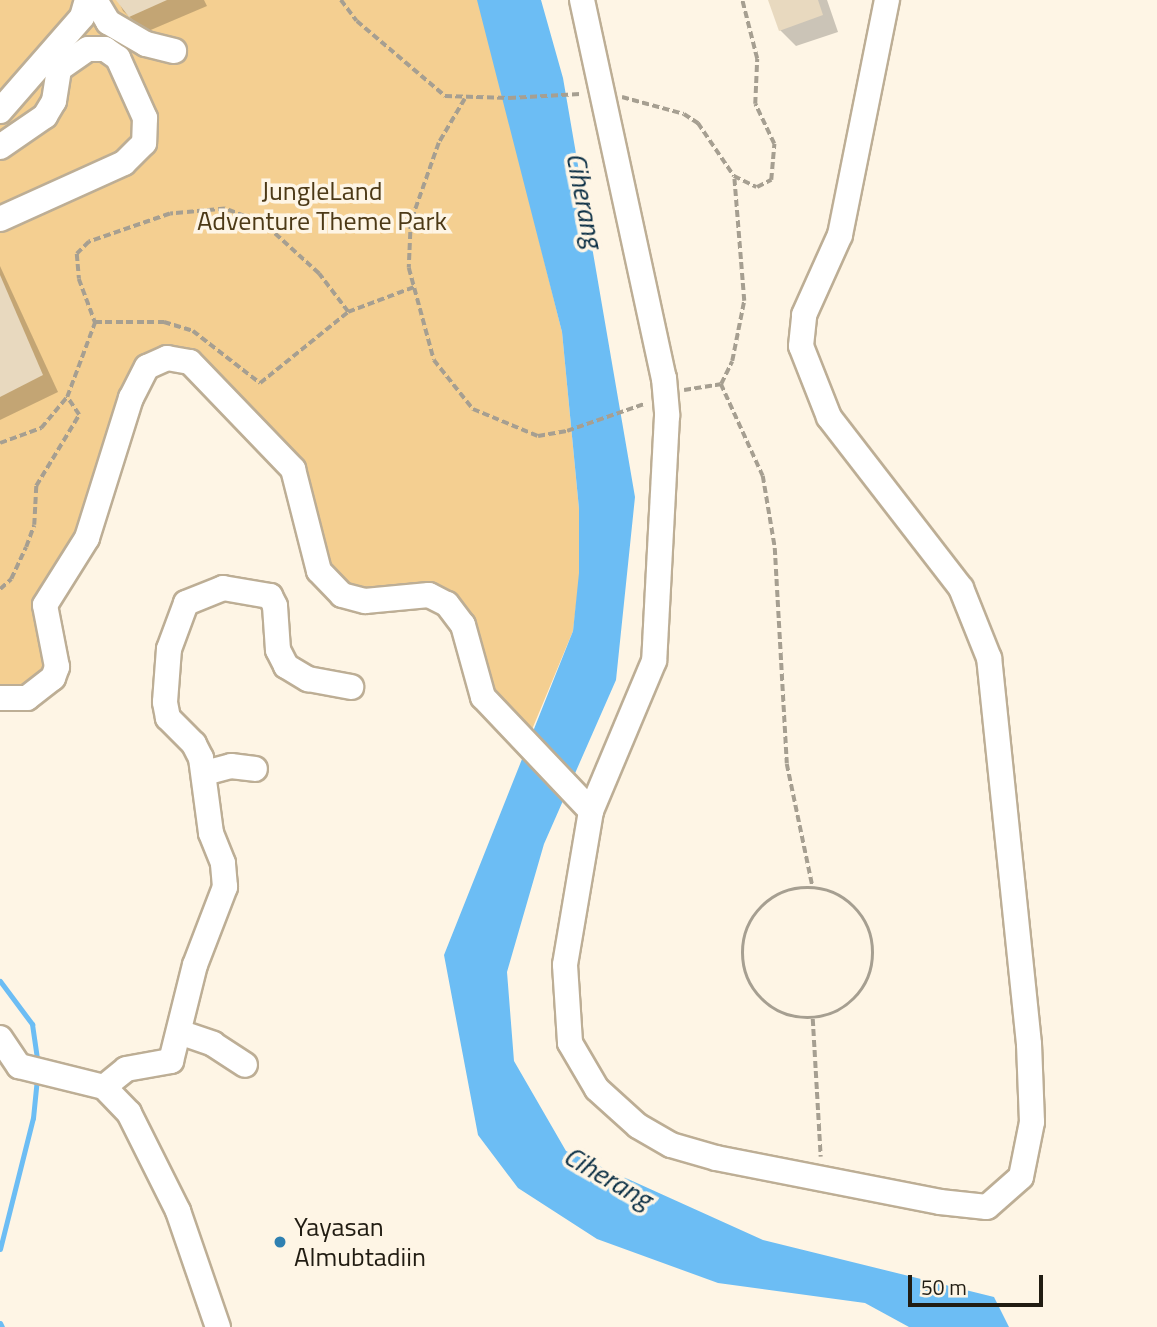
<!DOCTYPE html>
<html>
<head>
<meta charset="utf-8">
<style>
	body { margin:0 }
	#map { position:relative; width:1157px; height:1327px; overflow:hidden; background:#fef5e5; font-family:"Titillium Web",sans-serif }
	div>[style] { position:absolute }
	.green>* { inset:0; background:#f4cf91 }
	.water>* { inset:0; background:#6cbdf4 }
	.shadow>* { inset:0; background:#0003 }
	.stream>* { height:5px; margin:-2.5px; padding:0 2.5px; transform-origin:2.5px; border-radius:2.5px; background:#6cbdf4 }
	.building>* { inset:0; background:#e8d9bf }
	.path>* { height:3.5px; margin-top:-1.75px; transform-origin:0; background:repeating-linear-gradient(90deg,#a69f91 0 7px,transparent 0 10.5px) }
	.path>.ring { margin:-1.75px; padding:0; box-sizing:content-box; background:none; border:3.5px solid #a69f91; border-radius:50% }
	.roads { filter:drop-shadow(2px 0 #bdae95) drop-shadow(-2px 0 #bdae95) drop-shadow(0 2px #bdae95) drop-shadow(0 -2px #bdae95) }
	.minor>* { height:24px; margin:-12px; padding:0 12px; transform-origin:12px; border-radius:12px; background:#fff }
	.dots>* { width:19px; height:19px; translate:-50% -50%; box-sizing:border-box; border:4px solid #fef5e5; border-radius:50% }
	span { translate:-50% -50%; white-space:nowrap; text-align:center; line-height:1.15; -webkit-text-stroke:7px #fef5e5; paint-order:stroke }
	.park-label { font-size:26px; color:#4c3916 }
	.poi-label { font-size:26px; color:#211c12 }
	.left { translate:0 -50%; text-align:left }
	.water-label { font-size:28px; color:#0a2e44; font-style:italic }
	.scale { position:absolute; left:908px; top:1275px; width:135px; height:32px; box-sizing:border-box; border:4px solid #211c12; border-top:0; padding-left:9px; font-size:21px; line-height:24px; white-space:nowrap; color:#211c12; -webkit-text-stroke:5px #fef5e5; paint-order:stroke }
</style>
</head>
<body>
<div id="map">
	<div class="green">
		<i style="clip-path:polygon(0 0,479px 0,562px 332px,579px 509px,580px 573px,573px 631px,526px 744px,483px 697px,447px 604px,342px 595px,293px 469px,190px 362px,147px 367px,56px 583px,53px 678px,0 698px)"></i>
	</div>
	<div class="water">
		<i style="clip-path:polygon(477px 0,541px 0,563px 78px,635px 497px,616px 680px,544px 844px,507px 972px,514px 1061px,566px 1151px,763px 1240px,994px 1297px,1009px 1327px,909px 1327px,865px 1303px,718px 1283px,597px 1239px,518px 1188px,478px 1135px,444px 955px,573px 631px,579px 573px,579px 509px,562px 332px)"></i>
	</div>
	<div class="shadow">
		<i style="clip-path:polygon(118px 0,204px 0,207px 6px,146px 32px,123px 11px)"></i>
		<i style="clip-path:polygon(770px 0,827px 0,838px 32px,796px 46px,780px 30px)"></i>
		<i style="clip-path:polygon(0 266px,58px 392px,0 420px)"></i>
	</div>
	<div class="stream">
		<i style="left:0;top:981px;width:54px;rotate:53.3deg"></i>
		<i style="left:32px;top:1024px;width:41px;rotate:81.7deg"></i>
		<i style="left:0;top:1249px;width:135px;rotate:-75.9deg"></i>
		<i style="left:33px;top:1118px;width:40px;rotate:-84.3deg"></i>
		<i style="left:0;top:1323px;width:4px;rotate:63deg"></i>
	</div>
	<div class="building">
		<i style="clip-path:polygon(116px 0,167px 0,129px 17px)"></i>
		<i style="clip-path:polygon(768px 0,818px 0,823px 15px,779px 31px)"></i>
		<i style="clip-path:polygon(0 275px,43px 375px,0 397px)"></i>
	</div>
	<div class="path">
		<i style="left:341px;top:0;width:26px;rotate:53deg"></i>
		<i style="left:357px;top:21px;width:116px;rotate:40.4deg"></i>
		<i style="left:445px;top:96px;width:64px;rotate:1.8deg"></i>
		<i style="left:509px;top:98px;width:71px;rotate:-3.2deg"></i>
		<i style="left:622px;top:97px;width:64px;rotate:15.3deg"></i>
		<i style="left:684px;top:114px;width:17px;rotate:33deg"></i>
		<i style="left:698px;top:123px;width:64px;rotate:55.8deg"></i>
		<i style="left:734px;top:176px;width:25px;rotate:26deg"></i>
		<i style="left:757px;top:187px;width:16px;rotate:-27deg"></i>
		<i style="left:771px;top:180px;width:36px;rotate:-85deg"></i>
		<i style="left:774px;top:144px;width:44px;rotate:-115.4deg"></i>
		<i style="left:755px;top:104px;width:45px;rotate:-87.5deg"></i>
		<i style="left:757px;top:59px;width:61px;rotate:-104.3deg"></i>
		<i style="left:465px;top:99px;width:51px;rotate:120.6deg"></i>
		<i style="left:439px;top:143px;width:84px;rotate:109.5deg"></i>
		<i style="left:411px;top:222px;width:46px;rotate:92.5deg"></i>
		<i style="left:409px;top:268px;width:95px;rotate:74.8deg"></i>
		<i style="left:434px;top:360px;width:63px;rotate:51.5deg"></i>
		<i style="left:473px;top:409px;width:70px;rotate:22.6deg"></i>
		<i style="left:538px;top:436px;width:29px;rotate:-10deg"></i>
		<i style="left:567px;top:431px;width:82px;rotate:-19.3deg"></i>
		<i style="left:348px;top:312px;width:48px;rotate:-127.3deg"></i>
		<i style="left:319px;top:274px;width:74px;rotate:-137.7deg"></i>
		<i style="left:264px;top:224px;width:42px;rotate:-159deg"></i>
		<i style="left:225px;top:209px;width:55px;rotate:174.8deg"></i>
		<i style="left:170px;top:214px;width:86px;rotate:160.9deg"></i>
		<i style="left:89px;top:242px;width:17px;rotate:135deg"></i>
		<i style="left:77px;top:254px;width:25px;rotate:85deg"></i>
		<i style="left:79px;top:279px;width:46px;rotate:69.6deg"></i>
		<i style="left:95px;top:322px;width:69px"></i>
		<i style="left:164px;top:322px;width:30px;rotate:17deg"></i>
		<i style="left:193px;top:331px;width:85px;rotate:37.8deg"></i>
		<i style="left:260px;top:383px;width:113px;rotate:-38.9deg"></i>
		<i style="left:348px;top:312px;width:71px;rotate:-20.7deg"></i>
		<i style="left:721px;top:384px;width:101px;rotate:65.5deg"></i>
		<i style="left:763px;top:476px;width:73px;rotate:80.5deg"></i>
		<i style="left:775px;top:548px;width:216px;rotate:86.8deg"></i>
		<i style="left:787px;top:764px;width:127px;rotate:78.2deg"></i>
		<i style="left:684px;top:390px;width:37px;rotate:-9deg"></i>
		<i style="left:721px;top:384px;width:25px;rotate:-64deg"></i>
		<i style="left:732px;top:361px;width:61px;rotate:-78.7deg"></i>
		<i style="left:744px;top:301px;width:125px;rotate:-94.6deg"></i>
		<i style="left:0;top:443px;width:44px;rotate:-20.1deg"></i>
		<i style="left:41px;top:428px;width:40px;rotate:-50deg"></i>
		<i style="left:67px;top:397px;width:80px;rotate:-69.5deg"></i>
		<i style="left:0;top:589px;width:15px;rotate:-42deg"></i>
		<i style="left:11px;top:579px;width:35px;rotate:-65deg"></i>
		<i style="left:26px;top:547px;width:23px;rotate:-70deg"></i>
		<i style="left:34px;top:525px;width:39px;rotate:-87deg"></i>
		<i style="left:36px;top:486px;width:83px;rotate:-58.8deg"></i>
		<i style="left:79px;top:415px;width:22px;rotate:-124deg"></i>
		<i class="ring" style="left:743px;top:888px;width:126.5px;height:126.5px"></i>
		<i style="left:813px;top:1019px;width:138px;rotate:86.7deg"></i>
	</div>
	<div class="roads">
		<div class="minor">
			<i style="left:95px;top:0;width:26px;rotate:59deg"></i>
			<i style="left:108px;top:22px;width:44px;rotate:30.1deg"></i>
			<i style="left:146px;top:44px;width:29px;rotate:14deg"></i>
			<i style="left:582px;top:0;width:387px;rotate:77.8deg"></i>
			<i style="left:664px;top:378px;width:38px;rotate:85deg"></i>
			<i style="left:667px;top:416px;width:245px;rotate:93deg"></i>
			<i style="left:654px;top:661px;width:163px;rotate:112.8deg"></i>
			<i style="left:591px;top:811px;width:156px;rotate:99.6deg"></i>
			<i style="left:565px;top:965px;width:78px;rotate:86.3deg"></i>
			<i style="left:570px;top:1043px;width:53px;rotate:59.6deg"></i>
			<i style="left:597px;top:1089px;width:55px;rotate:42.1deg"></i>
			<i style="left:638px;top:1126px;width:38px;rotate:30deg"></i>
			<i style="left:671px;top:1145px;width:47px;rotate:16.1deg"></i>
			<i style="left:716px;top:1158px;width:228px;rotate:11.1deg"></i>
			<i style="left:940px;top:1202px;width:47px;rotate:6.1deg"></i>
			<i style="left:987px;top:1207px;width:45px;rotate:-41.4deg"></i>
			<i style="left:1021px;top:1177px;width:56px;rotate:-78.7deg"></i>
			<i style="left:1032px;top:1122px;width:78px;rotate:-92.2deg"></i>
			<i style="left:1029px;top:1044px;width:388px;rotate:-95.9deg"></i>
			<i style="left:989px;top:658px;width:75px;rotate:-111.8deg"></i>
			<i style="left:961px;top:588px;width:216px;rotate:-127.7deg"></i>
			<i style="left:829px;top:417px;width:76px;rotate:-111.5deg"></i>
			<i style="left:801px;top:346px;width:31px;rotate:-84deg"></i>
			<i style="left:804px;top:315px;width:88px;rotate:-65.8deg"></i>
			<i style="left:840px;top:235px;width:240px;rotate:-78.7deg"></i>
			<i style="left:0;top:111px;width:125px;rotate:-48.9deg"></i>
			<i style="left:82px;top:17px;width:18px;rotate:-74deg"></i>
			<i style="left:0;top:147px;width:55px;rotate:-34.6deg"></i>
			<i style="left:45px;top:116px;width:17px;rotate:-59deg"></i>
			<i style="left:54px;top:101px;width:32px;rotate:-81deg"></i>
			<i style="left:59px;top:69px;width:35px;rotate:-35deg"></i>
			<i style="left:88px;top:49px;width:17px"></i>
			<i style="left:105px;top:49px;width:16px;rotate:35deg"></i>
			<i style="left:118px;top:58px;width:66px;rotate:65.8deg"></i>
			<i style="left:145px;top:118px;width:25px;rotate:92deg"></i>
			<i style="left:144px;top:143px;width:28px;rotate:135deg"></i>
			<i style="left:124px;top:163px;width:136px;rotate:155.7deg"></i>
			<i style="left:0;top:698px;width:27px"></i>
			<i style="left:27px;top:698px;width:33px;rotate:-38deg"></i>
			<i style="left:53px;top:678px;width:12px;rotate:-70deg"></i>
			<i style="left:57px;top:667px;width:63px;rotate:-101deg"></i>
			<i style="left:45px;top:605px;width:79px;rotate:-57.9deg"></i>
			<i style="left:87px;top:538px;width:147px;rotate:-72.6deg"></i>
			<i style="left:131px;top:398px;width:35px;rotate:-63deg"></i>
			<i style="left:147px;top:367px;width:22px;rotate:-24deg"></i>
			<i style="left:167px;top:358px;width:23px;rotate:10deg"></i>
			<i style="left:190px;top:362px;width:149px;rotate:46.1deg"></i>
			<i style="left:293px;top:469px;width:105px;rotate:75.7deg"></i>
			<i style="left:319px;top:571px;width:33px;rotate:46deg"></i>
			<i style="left:342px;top:595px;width:24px;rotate:15deg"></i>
			<i style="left:365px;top:601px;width:64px;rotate:-5.4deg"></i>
			<i style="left:429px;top:595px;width:20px;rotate:27deg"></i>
			<i style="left:447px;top:604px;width:26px;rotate:53deg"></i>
			<i style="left:463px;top:625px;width:75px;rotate:74.5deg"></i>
			<i style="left:483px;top:697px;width:157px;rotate:46.5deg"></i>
			<i style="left:205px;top:773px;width:27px;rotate:-15deg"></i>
			<i style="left:231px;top:766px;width:24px;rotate:7deg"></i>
			<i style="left:179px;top:1032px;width:36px;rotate:19deg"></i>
			<i style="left:213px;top:1044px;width:38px;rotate:33deg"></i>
			<i style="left:0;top:1038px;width:34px;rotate:56deg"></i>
			<i style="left:19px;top:1066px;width:88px;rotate:13.9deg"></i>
			<i style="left:104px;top:1087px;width:36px;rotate:46deg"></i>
			<i style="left:129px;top:1113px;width:110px;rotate:63.4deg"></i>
			<i style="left:178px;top:1211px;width:123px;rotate:71deg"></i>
			<i style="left:104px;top:1087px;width:28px;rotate:-39deg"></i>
			<i style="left:126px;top:1069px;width:46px;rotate:-10.1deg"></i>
			<i style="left:171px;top:1061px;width:99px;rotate:-76deg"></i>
			<i style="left:195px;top:965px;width:84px;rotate:-69deg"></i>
			<i style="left:225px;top:887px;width:24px;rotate:-95deg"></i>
			<i style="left:223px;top:863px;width:32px;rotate:-112deg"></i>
			<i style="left:211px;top:833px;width:76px;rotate:-97.6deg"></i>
			<i style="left:201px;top:758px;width:16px;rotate:-117deg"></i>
			<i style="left:194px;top:744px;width:37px;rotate:-135deg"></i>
			<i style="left:168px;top:718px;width:16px;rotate:-101deg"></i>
			<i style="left:165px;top:702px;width:53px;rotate:-85.7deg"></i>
			<i style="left:169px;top:649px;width:49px;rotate:-69.7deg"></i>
			<i style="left:186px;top:603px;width:40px;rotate:-22deg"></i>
			<i style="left:223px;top:588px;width:48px;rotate:9.7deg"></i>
			<i style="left:270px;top:596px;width:11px;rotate:63deg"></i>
			<i style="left:275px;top:606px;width:44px;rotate:86.1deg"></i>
			<i style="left:278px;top:650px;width:18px;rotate:63deg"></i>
			<i style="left:286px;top:666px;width:26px;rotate:31deg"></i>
			<i style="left:308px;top:679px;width:44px;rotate:10.5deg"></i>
		</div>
	</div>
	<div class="dots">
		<i style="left:280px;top:1242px;background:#2f80b1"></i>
	</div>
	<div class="park-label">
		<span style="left:322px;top:206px">JungleLand<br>Adventure Theme Park</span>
	</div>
	<div class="poi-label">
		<span class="left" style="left:294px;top:1242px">Yayasan<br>Almubtadiin</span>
	</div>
	<div class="water-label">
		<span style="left:585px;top:200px;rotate:79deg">Ciherang</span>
		<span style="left:608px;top:1177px;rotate:30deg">Ciherang</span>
	</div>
	<div class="scale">50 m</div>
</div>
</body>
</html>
